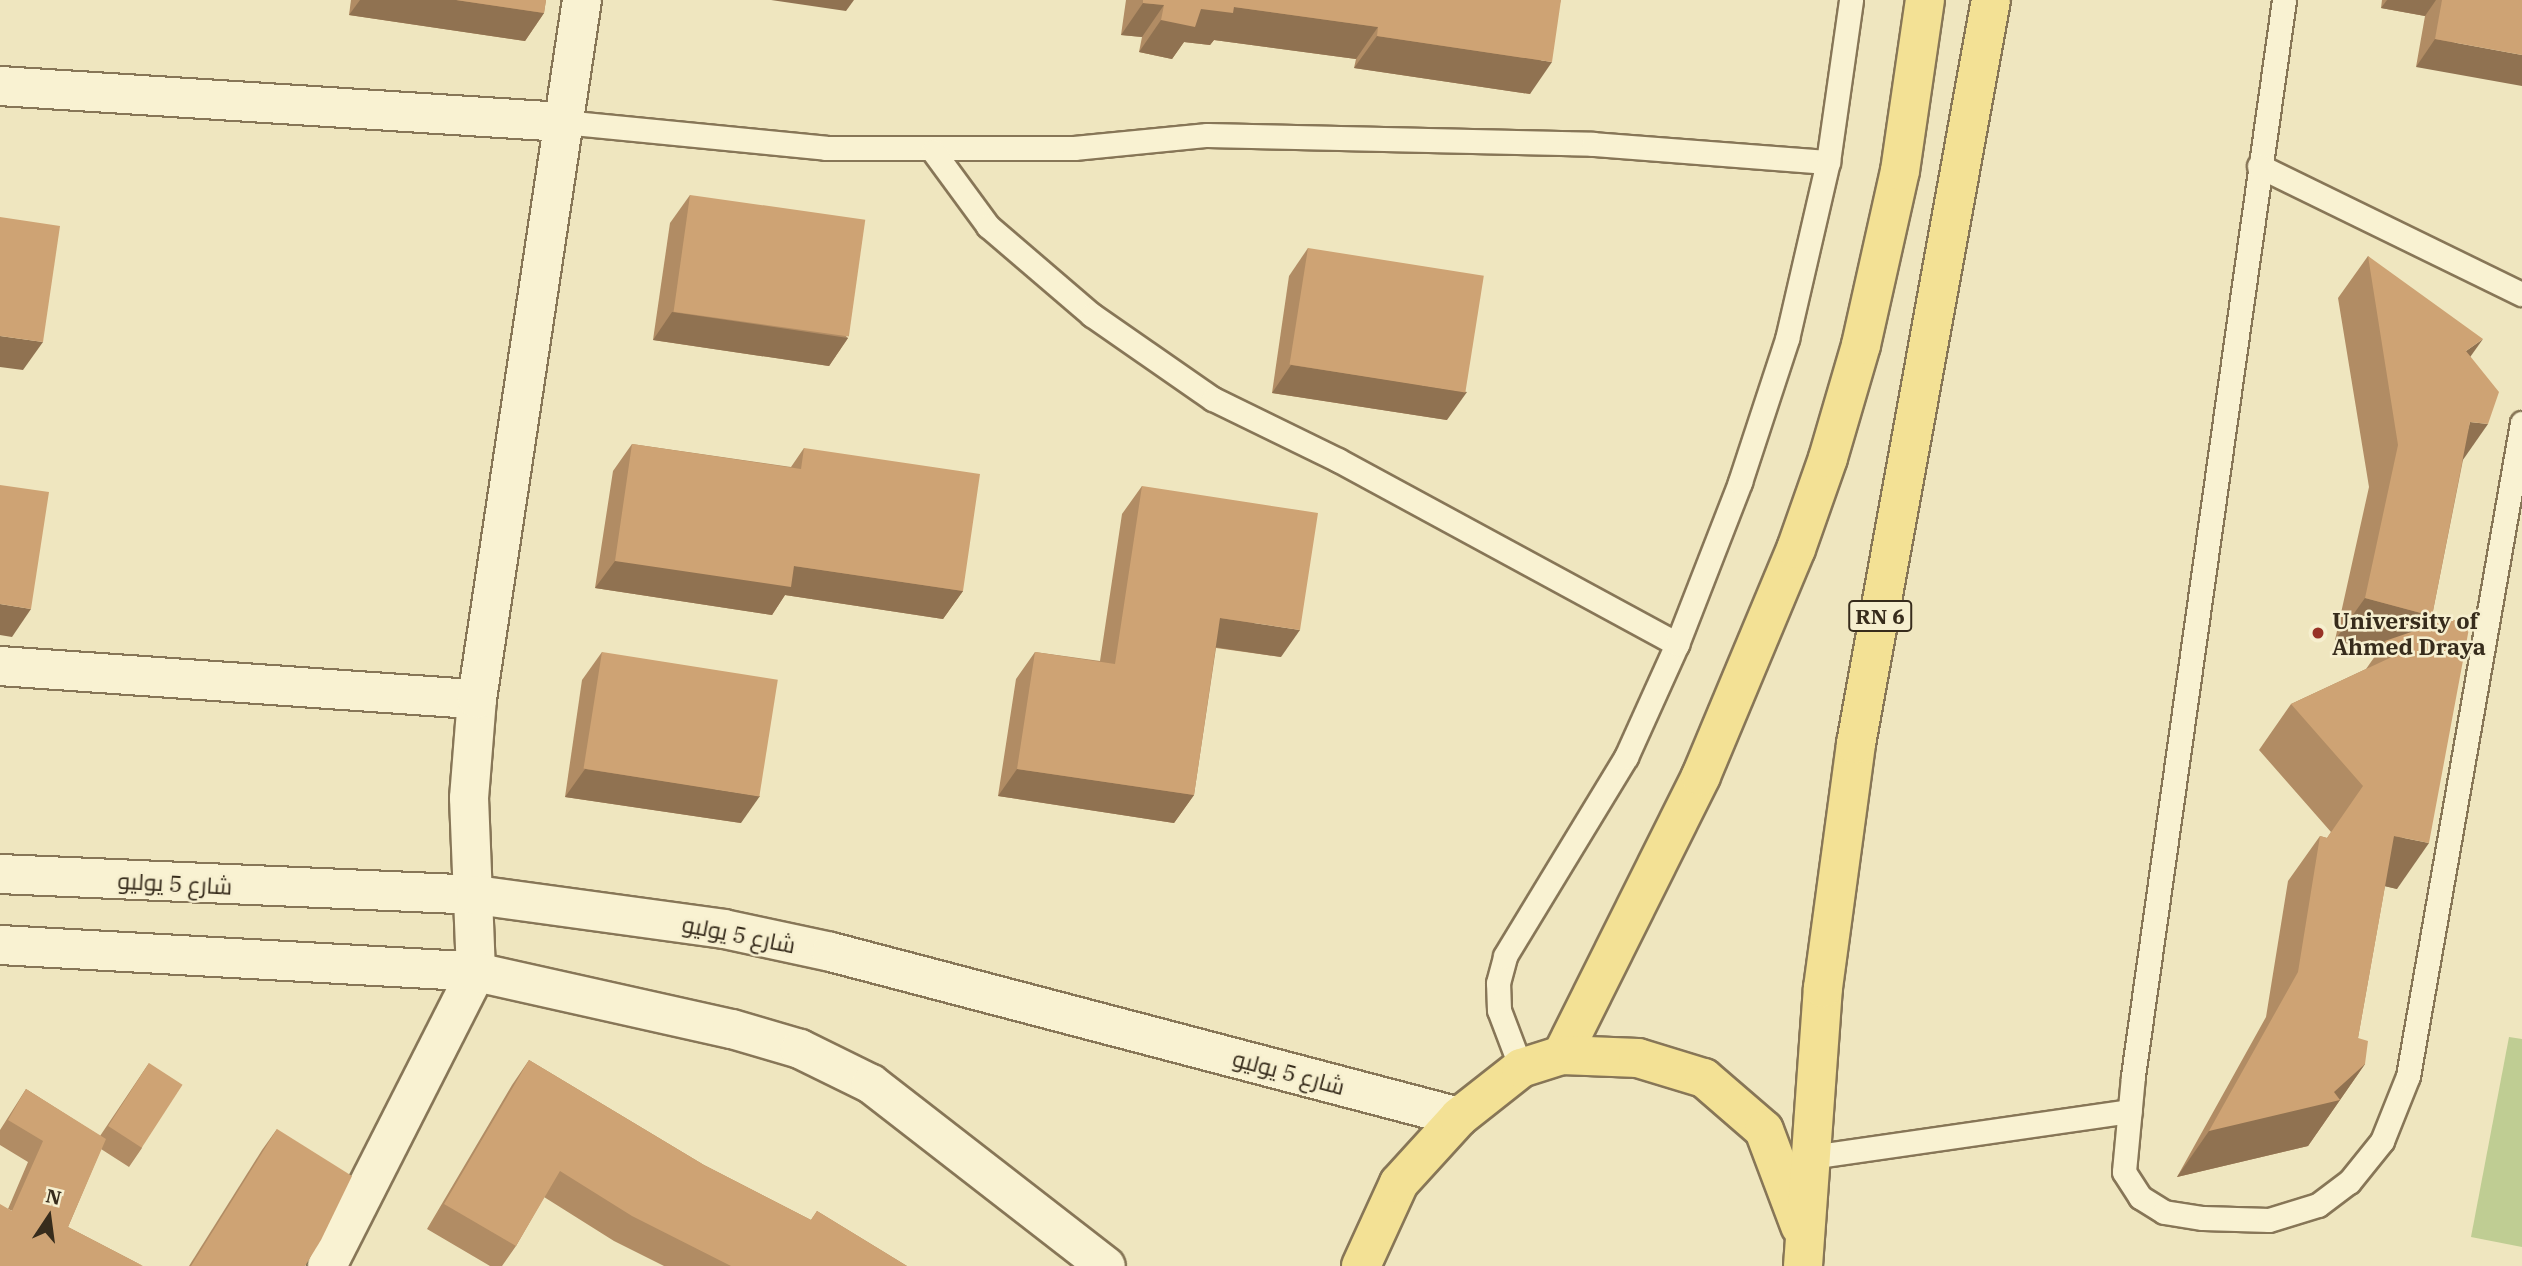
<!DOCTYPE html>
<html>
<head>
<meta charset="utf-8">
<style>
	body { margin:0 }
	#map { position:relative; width:2522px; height:1266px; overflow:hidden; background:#efe6bf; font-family:"IBM Plex Serif",Cairo,serif }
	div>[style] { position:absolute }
	.green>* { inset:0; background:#bfcd93 }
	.roads { filter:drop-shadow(2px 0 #877657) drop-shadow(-2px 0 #877657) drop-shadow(0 2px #877657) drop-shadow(0 -2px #877657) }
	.service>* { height:23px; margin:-11.5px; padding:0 11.5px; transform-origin:11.5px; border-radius:11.5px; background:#f9f2d2 }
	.minor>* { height:38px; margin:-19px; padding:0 19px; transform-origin:19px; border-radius:19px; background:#f9f2d2 }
	.secondary>* { height:38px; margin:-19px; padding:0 19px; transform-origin:19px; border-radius:19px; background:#f9f2d2 }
	.primary>* { height:38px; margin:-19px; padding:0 19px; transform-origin:19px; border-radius:19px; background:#f3e195 }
	.wall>* { inset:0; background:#b18c64 }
	.shaded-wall>* { inset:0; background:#907251 }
	.building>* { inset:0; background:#cea374; transform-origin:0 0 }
	.dots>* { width:19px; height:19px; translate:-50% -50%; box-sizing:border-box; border:4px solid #f6efcf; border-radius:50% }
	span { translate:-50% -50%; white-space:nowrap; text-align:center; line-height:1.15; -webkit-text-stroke:5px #f6efcf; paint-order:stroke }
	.shield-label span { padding:2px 5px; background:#f6efcf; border:2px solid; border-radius:5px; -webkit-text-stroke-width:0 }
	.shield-label { font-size:21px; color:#372c1c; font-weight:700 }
	.poi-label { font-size:23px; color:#372c1c; font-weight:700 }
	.left { translate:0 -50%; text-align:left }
	.street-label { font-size:23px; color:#372c1c }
	.north { position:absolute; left:14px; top:1182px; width:70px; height:70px; -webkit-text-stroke:5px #f6efcf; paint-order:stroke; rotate:13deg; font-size:19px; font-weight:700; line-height:28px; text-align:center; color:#372c1c }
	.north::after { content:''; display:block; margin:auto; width:24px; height:32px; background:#372c1c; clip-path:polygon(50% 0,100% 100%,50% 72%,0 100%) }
</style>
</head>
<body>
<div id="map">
	<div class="green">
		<i style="clip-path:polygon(2509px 1037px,2522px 1039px,2522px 1247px,2471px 1237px)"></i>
	</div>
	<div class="roads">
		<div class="service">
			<i style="left:2284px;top:0;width:1087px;rotate:97.99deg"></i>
			<i style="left:2133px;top:1076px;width:96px;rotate:95.4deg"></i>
			<i style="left:2124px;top:1172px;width:30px;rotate:57deg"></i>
			<i style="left:2140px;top:1197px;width:28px;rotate:32deg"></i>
			<i style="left:2164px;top:1212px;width:39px;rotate:9deg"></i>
			<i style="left:2203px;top:1218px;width:66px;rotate:1.7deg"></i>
			<i style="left:2269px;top:1220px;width:51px;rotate:-17deg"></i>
			<i style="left:2318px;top:1205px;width:39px;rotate:-37deg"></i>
			<i style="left:2349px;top:1182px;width:53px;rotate:-51.2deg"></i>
			<i style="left:2382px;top:1141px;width:70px;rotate:-68.2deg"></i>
			<i style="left:2408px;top:1076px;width:663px;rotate:-80.1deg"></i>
			<i style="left:563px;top:122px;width:264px;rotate:5.6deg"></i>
			<i style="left:826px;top:148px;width:248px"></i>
			<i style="left:1074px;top:148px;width:134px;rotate:-5.6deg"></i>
			<i style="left:1207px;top:135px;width:386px;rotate:1.3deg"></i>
			<i style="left:1593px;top:144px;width:236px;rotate:4.4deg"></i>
			<i style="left:933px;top:151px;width:93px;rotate:53.7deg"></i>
			<i style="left:988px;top:226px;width:137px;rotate:40.6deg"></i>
			<i style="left:1092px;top:315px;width:147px;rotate:34.8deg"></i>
			<i style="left:1213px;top:399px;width:139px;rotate:26deg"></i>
			<i style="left:1338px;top:460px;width:386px;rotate:28.5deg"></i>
			<i style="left:2259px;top:166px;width:292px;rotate:26deg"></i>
			<i style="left:1521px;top:1068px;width:62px;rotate:-110.8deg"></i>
			<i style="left:1499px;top:1010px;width:27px;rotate:-92deg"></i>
			<i style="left:1498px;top:983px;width:28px;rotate:-75deg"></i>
			<i style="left:1505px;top:956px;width:233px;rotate:-58.7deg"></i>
			<i style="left:1626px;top:757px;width:124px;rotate:-65.7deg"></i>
			<i style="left:1677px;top:644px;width:174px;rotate:-68.7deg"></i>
			<i style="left:1740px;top:482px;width:151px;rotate:-71.8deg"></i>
			<i style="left:1787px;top:339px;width:182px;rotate:-77deg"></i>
			<i style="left:1828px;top:162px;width:164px;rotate:-81.9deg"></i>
			<i style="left:1811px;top:1157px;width:322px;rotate:-8.2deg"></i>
		</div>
		<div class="minor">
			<i style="left:0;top:86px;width:564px;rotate:3.66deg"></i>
			<i style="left:0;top:666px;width:478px;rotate:4deg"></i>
			<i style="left:327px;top:1266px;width:330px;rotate:-63.1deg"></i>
			<i style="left:476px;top:972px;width:174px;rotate:-92.3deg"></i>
			<i style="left:469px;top:798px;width:99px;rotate:-85.4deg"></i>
			<i style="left:477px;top:699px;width:707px;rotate:-81.46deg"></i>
		</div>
		<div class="secondary">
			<i style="left:0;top:874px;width:476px;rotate:2.5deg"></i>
			<i style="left:476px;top:895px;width:250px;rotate:7.8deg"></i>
			<i style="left:724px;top:929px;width:109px;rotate:12.1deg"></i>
			<i style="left:831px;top:952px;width:649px;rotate:14.72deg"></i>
			<i style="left:0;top:945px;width:477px;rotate:3.2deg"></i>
			<i style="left:476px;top:972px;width:262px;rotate:12.6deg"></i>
			<i style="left:732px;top:1029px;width:71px;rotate:16.4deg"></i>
			<i style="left:800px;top:1049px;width:79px;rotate:26.2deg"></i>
			<i style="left:871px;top:1084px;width:297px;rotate:37.8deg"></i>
		</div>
		<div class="primary">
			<i style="left:1562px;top:1055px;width:312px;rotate:-63.5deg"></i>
			<i style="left:1701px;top:776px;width:246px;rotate:-67.3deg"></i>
			<i style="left:1796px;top:549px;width:96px;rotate:-70.6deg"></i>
			<i style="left:1828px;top:458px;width:118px;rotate:-73.7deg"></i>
			<i style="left:1861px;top:345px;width:178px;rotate:-77.4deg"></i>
			<i style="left:1900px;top:171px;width:173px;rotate:-81.7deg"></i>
			<i style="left:1361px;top:1266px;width:91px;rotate:-65.4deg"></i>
			<i style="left:1399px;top:1183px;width:89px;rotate:-47.7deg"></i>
			<i style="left:1459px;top:1117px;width:79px;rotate:-38.3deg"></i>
			<i style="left:1521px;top:1068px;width:43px;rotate:-17.6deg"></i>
			<i style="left:1562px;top:1055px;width:76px;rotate:2.3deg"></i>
			<i style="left:1638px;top:1058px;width:69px;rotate:16.9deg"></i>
			<i style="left:1704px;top:1078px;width:79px;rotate:40.9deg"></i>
			<i style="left:1764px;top:1130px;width:103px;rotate:69.4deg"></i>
			<i style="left:1803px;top:1266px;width:279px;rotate:-85.9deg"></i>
			<i style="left:1823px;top:988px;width:246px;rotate:-82.3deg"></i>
			<i style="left:1856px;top:744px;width:756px;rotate:-79.72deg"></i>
		</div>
	</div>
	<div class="wall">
		<i style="clip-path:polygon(351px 0,546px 0,544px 13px,525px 41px,349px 15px)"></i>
		<i style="clip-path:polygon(1126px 0,1561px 0,1530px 94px,1354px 68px,1356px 59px,1214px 40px,1210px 45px,1184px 42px,1172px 59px,1139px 52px,1142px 37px,1121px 35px)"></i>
		<i style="clip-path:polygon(2382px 0,2522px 0,2416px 67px,2425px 16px,2381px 8px)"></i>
		<i style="clip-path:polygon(690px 195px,848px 338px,829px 366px,653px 340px,670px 223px)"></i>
		<i style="clip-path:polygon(1308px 248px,1447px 420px,1272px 393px,1289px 276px)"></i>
		<i style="clip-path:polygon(2368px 256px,2470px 357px,2463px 460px,2432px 616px,2425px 628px,2397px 889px,2385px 886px,2358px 1038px,2365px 1064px,2308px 1146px,2177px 1177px,2266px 1017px,2288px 881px,2320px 836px,2327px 838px,2331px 832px,2259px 750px,2291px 704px,2366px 669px,2378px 652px,2335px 640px,2369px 487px,2338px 298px)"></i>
		<i style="clip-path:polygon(632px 444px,791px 467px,804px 448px,963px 591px,943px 619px,785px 595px,772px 615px,595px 588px,613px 471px)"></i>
		<i style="clip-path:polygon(1142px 486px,1281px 657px,1216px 648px,1194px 795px,1174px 823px,998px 796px,1016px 679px,1035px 652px,1100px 661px,1122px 514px)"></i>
		<i style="clip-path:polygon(602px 652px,741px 823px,565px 797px,582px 680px)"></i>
		<i style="clip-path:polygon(529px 1060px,704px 1165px,811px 1220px,817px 1211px,907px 1266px,664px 1266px,614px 1241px,544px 1197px,516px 1246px,502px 1266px,490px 1266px,427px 1229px,512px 1085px)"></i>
		<i style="clip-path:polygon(149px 1063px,142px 1148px,129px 1167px,101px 1149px,68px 1227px,143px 1266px,8px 1209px,28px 1162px,0 1145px,0 1130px,26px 1089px,100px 1136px)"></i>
		<i style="clip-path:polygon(277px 1129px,305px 1266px,189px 1266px,262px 1150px)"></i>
	</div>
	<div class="shaded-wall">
		<i style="clip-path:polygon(360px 0,456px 0,544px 13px,525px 41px,349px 15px)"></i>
		<i style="clip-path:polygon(771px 0,854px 0,846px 11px)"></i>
		<i style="clip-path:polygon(2387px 0,2436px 0,2425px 16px,2381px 8px)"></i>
		<i style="clip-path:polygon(1143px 3px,1164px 5px,1142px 37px,1121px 35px)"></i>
		<i style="clip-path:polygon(1234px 7px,1378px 27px,1356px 59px,1214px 40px,1210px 45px,1184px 42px,1172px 59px,1139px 52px,1161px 20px,1201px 9px)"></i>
		<i style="clip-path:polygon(1377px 36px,1552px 62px,1530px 94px,1354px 68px)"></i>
		<i style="clip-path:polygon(2435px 39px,2522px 55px,2522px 86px,2416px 67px)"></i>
		<i style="clip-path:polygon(672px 312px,848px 338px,829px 366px,653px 340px)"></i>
		<i style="clip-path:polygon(0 336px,43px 342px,23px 370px,0 367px)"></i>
		<i style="clip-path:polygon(2483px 339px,2453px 381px,2466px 351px)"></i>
		<i style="clip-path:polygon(1291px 365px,1467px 392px,1447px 420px,1272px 393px)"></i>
		<i style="clip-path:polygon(2470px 422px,2488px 424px,2458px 467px)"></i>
		<i style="clip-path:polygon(615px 561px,794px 566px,963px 591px,943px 619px,785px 595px,772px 615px,595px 588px)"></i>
		<i style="clip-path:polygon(2365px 598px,2432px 616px,2403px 659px,2385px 641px,2378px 652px,2335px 640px)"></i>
		<i style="clip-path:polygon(0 604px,31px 609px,12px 637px,0 635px)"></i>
		<i style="clip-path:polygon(1220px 618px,1300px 630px,1281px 657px,1201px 645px)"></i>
		<i style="clip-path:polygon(585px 769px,760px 796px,741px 823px,565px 797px)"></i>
		<i style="clip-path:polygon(1017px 769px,1194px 795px,1174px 823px,998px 796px)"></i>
		<i style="clip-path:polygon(2394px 836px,2429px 843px,2397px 889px,2362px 881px)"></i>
		<i style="clip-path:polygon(2365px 1064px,2308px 1146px,2177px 1177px,2209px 1131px)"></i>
	</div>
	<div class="building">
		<i style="clip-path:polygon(456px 0,546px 0,544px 13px)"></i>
		<i style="clip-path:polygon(1143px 0,1561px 0,1552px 62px,1377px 36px,1378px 27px,1234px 7px,1233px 13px,1201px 9px,1195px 27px,1161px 20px,1164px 5px,1143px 3px)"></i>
		<i style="clip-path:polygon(2442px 0,2522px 0,2522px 55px,2435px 39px)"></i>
		<i style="left:690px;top:195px;width:177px;height:118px;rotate:8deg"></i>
		<i style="clip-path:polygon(0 217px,60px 226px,43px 342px,0 336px)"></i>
		<i style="left:1308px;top:248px;width:178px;height:118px;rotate:9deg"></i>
		<i style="clip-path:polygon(2368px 256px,2483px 339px,2466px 351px,2499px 392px,2488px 424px,2470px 422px,2432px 616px,2365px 598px,2398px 445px)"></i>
		<i style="clip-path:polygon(632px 444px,801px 469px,804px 448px,980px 474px,963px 591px,794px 566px,791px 587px,615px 561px)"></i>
		<i style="clip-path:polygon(0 485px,49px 492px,31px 609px,0 604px)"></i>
		<i style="clip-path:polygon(1142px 486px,1318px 513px,1300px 630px,1220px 618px,1194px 795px,1017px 769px,1035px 652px,1115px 664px)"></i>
		<i style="clip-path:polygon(2449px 619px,2470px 623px,2429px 843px,2394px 836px,2358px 1038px,2368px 1041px,2365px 1064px,2334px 1092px,2340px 1100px,2209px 1131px,2298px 972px,2320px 836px,2327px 838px,2363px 786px,2291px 704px,2394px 656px,2385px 641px)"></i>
		<i style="left:602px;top:652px;width:178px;height:118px;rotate:9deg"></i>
		<i style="clip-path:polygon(529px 1060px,704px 1165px,811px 1220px,817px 1211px,907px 1266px,731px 1266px,632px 1216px,560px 1171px,516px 1246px,444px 1204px)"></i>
		<i style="left:149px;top:1063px;width:40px;height:75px;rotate:33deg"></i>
		<i style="clip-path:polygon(26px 1089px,106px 1139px,68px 1227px,143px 1266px,0 1266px,0 1204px,12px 1211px,43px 1141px,8px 1120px)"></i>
		<i style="clip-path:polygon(277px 1129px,352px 1176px,321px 1240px,305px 1266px,191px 1266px)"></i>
	</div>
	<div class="dots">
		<i style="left:2318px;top:633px;background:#983226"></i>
	</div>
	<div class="shield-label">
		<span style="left:1880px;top:616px">RN 6</span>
	</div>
	<div class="poi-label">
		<span class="left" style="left:2332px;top:633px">University of<br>Ahmed Draya</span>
	</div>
	<div class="street-label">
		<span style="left:175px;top:883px;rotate:3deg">شارع 5 يوليو</span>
		<span style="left:739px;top:934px;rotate:11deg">شارع 5 يوليو</span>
		<span style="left:1289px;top:1072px;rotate:15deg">شارع 5 يوليو</span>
	</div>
	<div class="north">N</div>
</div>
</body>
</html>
